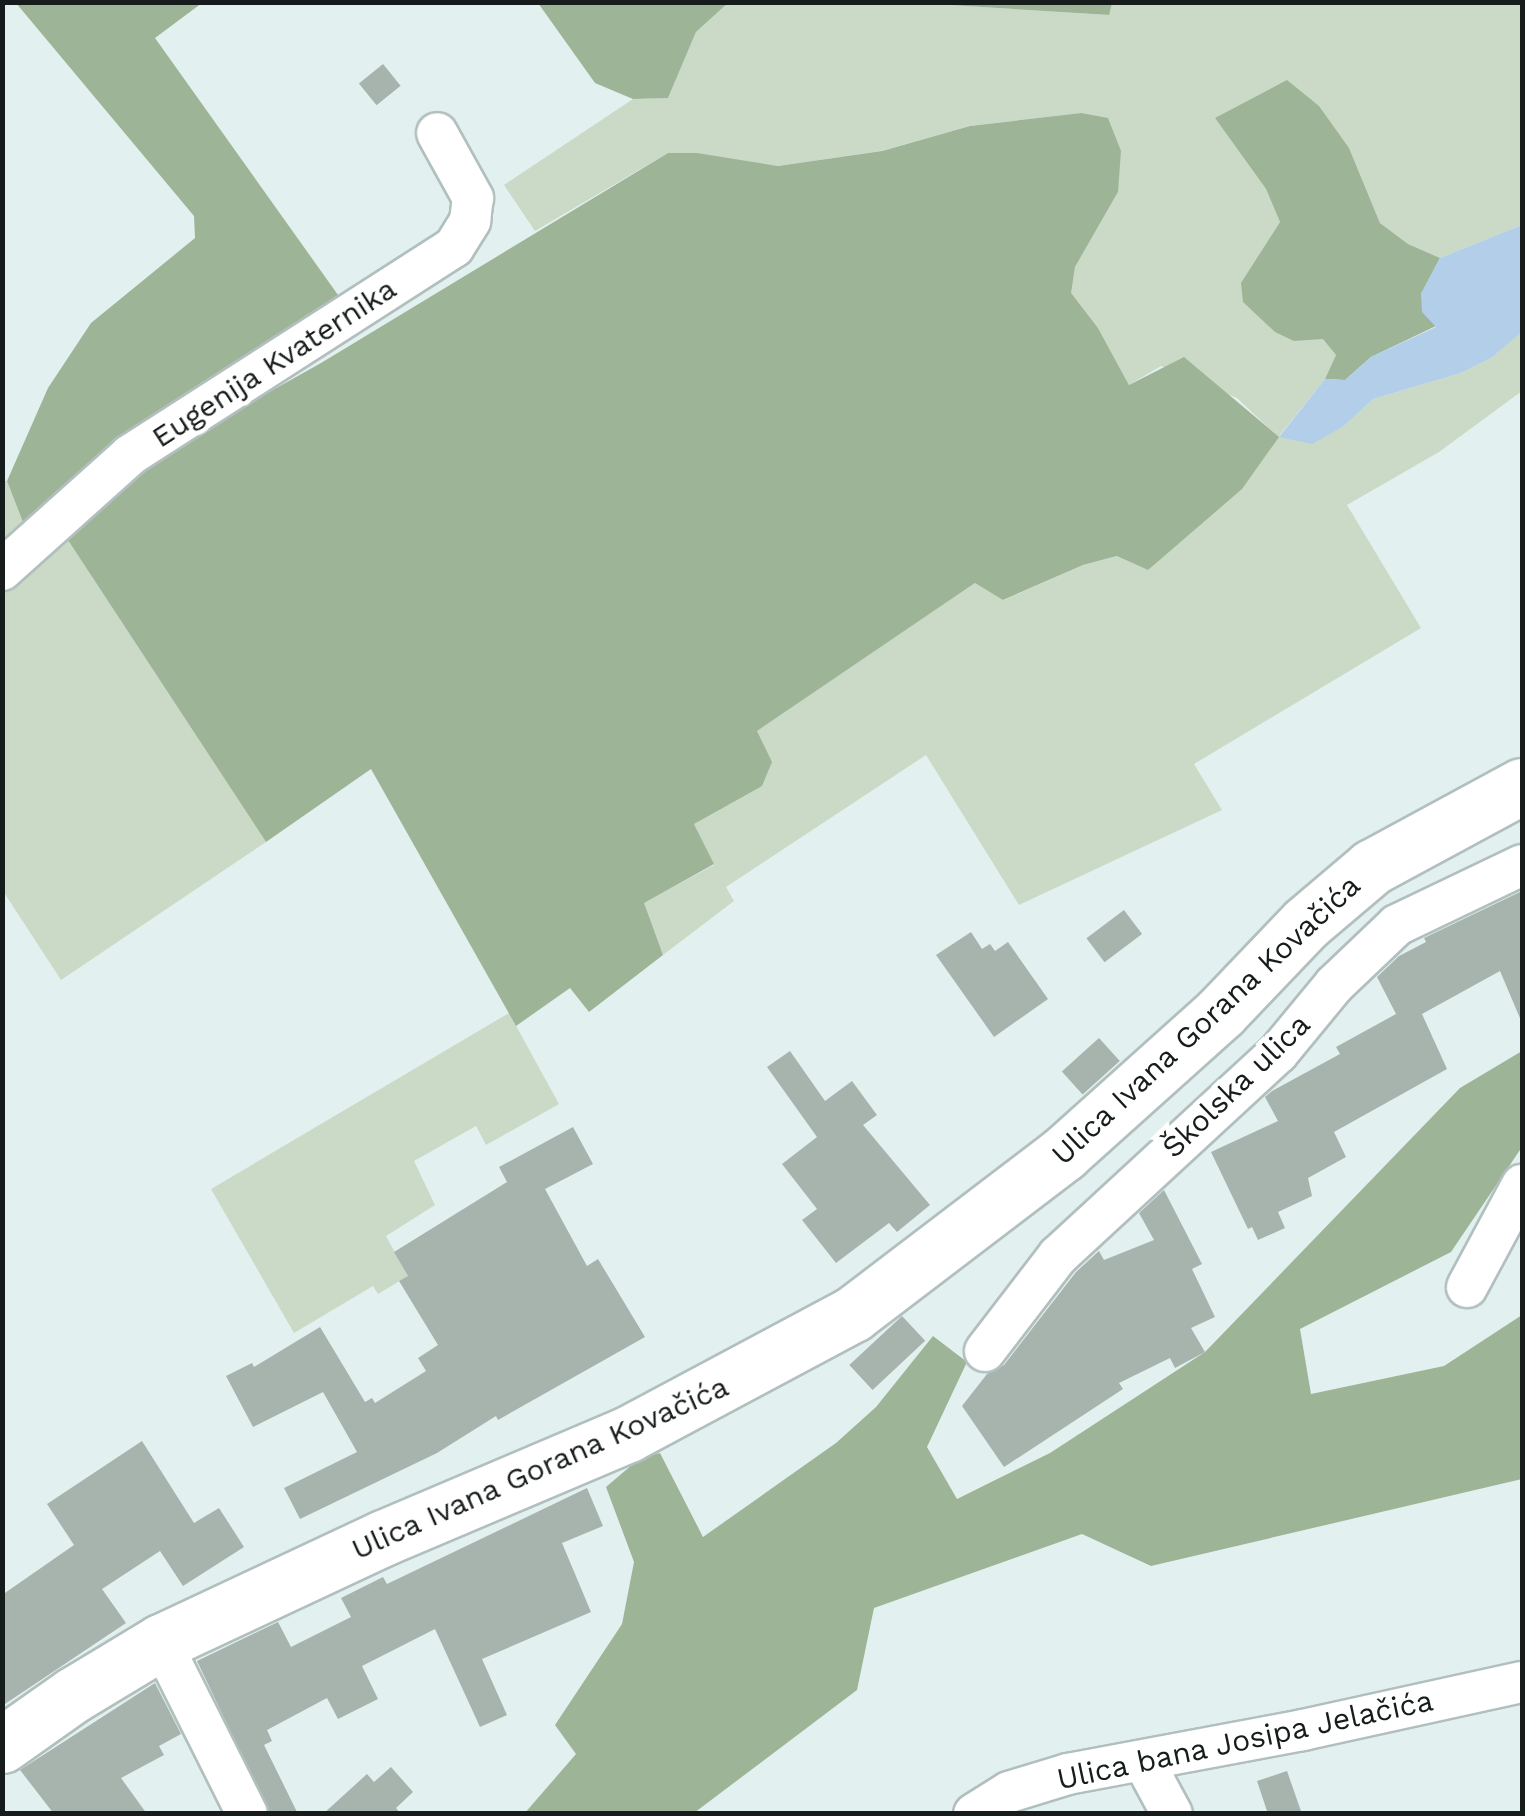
<!DOCTYPE html>
<html>
<head>
<meta charset="utf-8">
<style>
	body { margin:0 }
	#map { position:relative; width:1525px; height:1816px; overflow:hidden; background:#e2f1f0; font-family:"Work Sans",sans-serif }
	div>[style] { position:absolute }
	.green>* { inset:0; background:#cbdac7 }
	.forest>* { inset:0; background:#9eb497 }
	.water>* { inset:0; background:#b2cee9 }
	.building>* { inset:0; background:#a7b3ad; transform-origin:0 0 }
	.roads { filter:drop-shadow(2px 0 #b1bfbe) drop-shadow(-2px 0 #b1bfbe) drop-shadow(0 2px #b1bfbe) drop-shadow(0 -2px #b1bfbe) }
	.minor>* { height:40px; margin:-20px; padding:0 20px; transform-origin:20px; border-radius:20px; background:#fff }
	.secondary>* { height:55px; margin:-27.5px; padding:0 27.5px; transform-origin:27.5px; border-radius:27.5px; background:#fff }
	span { translate:-50% -50%; white-space:nowrap; text-align:center; line-height:1.15; -webkit-text-stroke:9px #fff; paint-order:stroke }
	.street-label { font-size:30px; color:#161b1b }
	.frame { position:absolute; inset:0; border:5px solid #161b1b; pointer-events:none }
</style>
</head>
<body>
<div id="map">
	<div class="green">
		<i style="clip-path:polygon(1112px 2px,1522px 3px,1522px 225px,1440px 258px,1408px 244px,1380px 223px,1349px 148px,1215px 118px,1266px 189px,1280px 222px,1242px 283px,1294px 341px,1323px 338px,1336px 355px,1325px 379px,1279px 436px,1344px 426px,1373px 399px,1461px 373px,1491px 358px,1522px 331px,1522px 391px,1439px 452px,1347px 505px,1421px 628px,1194px 764px,1222px 810px,1019px 905px,926px 755px,726px 887px,734px 901px,663px 955px,643px 903px,714px 865px,694px 824px,756px 731px,975px 583px,1004px 600px,1083px 565px,1118px 556px,1148px 570px,1278px 437px,1237px 398px,1161px 366px,1129px 385px,1098px 328px,1070px 293px,1075px 267px,1118px 192px,1081px 113px,970px 126px,881px 151px,778px 166px,668px 153px,535px 231px,504px 185px,633px 99px,668px 98px,696px 32px,728px 3px,918px 3px,1108px 15px)"></i>
		<i style="clip-path:polygon(3px 480px,7px 481px,26px 530px,3px 560px)"></i>
		<i style="clip-path:polygon(62px 531px,266px 842px,61px 980px,3px 891px,3px 592px)"></i>
		<i style="clip-path:polygon(509px 1013px,559px 1104px,486px 1145px,476px 1126px,414px 1161px,435px 1205px,386px 1236px,408px 1276px,378px 1294px,373px 1286px,294px 1333px,211px 1189px)"></i>
	</div>
	<div class="forest">
		<i style="clip-path:polygon(16px 3px,202px 3px,155px 38px,348px 309px,26px 530px,7px 481px,48px 388px,91px 323px,195px 238px,194px 216px)"></i>
		<i style="clip-path:polygon(538px 3px,728px 3px,696px 32px,668px 98px,633px 99px,595px 83px)"></i>
		<i style="clip-path:polygon(918px 3px,1112px 2px,1112px 3px,1109px 15px)"></i>
		<i style="clip-path:polygon(1287px 80px,1319px 106px,1349px 148px,1380px 223px,1408px 244px,1440px 258px,1421px 294px,1436px 326px,1371px 357px,1345px 380px,1325px 379px,1336px 355px,1323px 339px,1294px 341px,1275px 332px,1243px 302px,1241px 283px,1280px 222px,1266px 189px,1215px 118px)"></i>
		<i style="clip-path:polygon(1081px 113px,1108px 118px,1121px 151px,1118px 192px,1075px 267px,1071px 293px,1098px 328px,1129px 385px,1184px 357px,1279px 437px,1242px 489px,1148px 570px,1117px 556px,1083px 565px,1003px 600px,975px 583px,757px 731px,772px 762px,762px 786px,694px 824px,714px 864px,644px 903px,663px 955px,589px 1012px,570px 988px,516px 1026px,371px 769px,266px 842px,62px 531px,167px 449px,321px 363px,668px 153px,697px 153px,778px 166px,882px 151px,970px 126px)"></i>
		<i style="clip-path:polygon(1522px 1051px,1522px 1147px,1451px 1252px,1300px 1329px,1311px 1394px,1444px 1366px,1522px 1315px,1522px 1479px,1151px 1566px,1082px 1534px,874px 1608px,857px 1690px,694px 1813px,524px 1814px,576px 1754px,555px 1725px,622px 1624px,634px 1562px,606px 1487px,640px 1458px,660px 1453px,703px 1537px,836px 1443px,876px 1407px,933px 1336px,967px 1362px,927px 1447px,957px 1499px,1050px 1453px,1205px 1352px,1460px 1088px)"></i>
	</div>
	<div class="water">
		<i style="clip-path:polygon(1522px 225px,1522px 331px,1517px 336px,1491px 358px,1461px 373px,1373px 399px,1344px 426px,1312px 444px,1279px 437px,1325px 379px,1345px 380px,1371px 357px,1436px 327px,1422px 312px,1421px 294px,1440px 258px)"></i>
	</div>
	<div class="building">
		<i style="left:383px;top:64px;width:28px;height:31px;rotate:51deg"></i>
		<i style="clip-path:polygon(1522px 891px,1522px 1023px,1500px 971px,1422px 1014px,1447px 1069px,1334px 1132px,1346px 1157px,1308px 1178px,1312px 1196px,1278px 1212px,1285px 1228px,1258px 1240px,1252px 1227px,1248px 1229px,1211px 1152px,1278px 1121px,1265px 1097px,1272px 1091px,1340px 1054px,1336px 1047px,1396px 1014px,1377px 977px,1399px 956px,1426px 942px,1424px 938px)"></i>
		<i style="left:1124px;top:910px;width:30px;height:47px;rotate:53deg"></i>
		<i style="clip-path:polygon(971px 932px,982px 949px,990px 944px,995px 951px,1008px 942px,1048px 999px,994px 1037px,936px 955px)"></i>
		<i style="left:1099px;top:1038px;width:31px;height:50px;rotate:48deg"></i>
		<i style="clip-path:polygon(790px 1051px,825px 1101px,852px 1081px,877px 1115px,863px 1125px,930px 1205px,897px 1232px,889px 1223px,836px 1263px,802px 1220px,817px 1209px,782px 1164px,817px 1137px,767px 1067px)"></i>
		<i style="clip-path:polygon(573px 1127px,593px 1164px,545px 1189px,587px 1266px,598px 1259px,645px 1337px,498px 1420px,496px 1416px,437px 1453px,300px 1519px,284px 1488px,357px 1452px,323px 1392px,253px 1427px,226px 1376px,252px 1363px,254px 1367px,320px 1327px,365px 1402px,372px 1398px,375px 1403px,426px 1371px,418px 1358px,438px 1345px,399px 1281px,408px 1276px,394px 1252px,507px 1182px,499px 1167px)"></i>
		<i style="clip-path:polygon(1164px 1190px,1202px 1264px,1192px 1269px,1215px 1317px,1191px 1328px,1205px 1352px,1175px 1368px,1170px 1358px,1119px 1383px,1123px 1389px,1004px 1467px,962px 1406px,987px 1374px,1004px 1365px,1076px 1272px,1099px 1251px,1104px 1260px,1154px 1240px,1139px 1213px)"></i>
		<i style="left:902px;top:1316px;width:34px;height:72px;rotate:47deg"></i>
		<i style="clip-path:polygon(142px 1441px,194px 1523px,219px 1508px,244px 1547px,183px 1586px,160px 1551px,102px 1589px,126px 1623px,2px 1706px,2px 1595px,74px 1545px,47px 1504px)"></i>
		<i style="clip-path:polygon(587px 1488px,603px 1526px,562px 1543px,591px 1612px,482px 1659px,507px 1715px,480px 1727px,435px 1629px,362px 1666px,378px 1699px,338px 1719px,327px 1698px,267px 1730px,272px 1741px,264px 1745px,298px 1814px,270px 1814px,197px 1661px,278px 1622px,291px 1647px,351px 1617px,341px 1598px,383px 1577px,387px 1584px)"></i>
		<i style="clip-path:polygon(155px 1683px,181px 1734px,159px 1746px,164px 1755px,121px 1778px,147px 1814px,54px 1814px,20px 1770px)"></i>
		<i style="clip-path:polygon(391px 1767px,413px 1792px,396px 1808px,401px 1814px,323px 1814px,367px 1774px,374px 1782px)"></i>
		<i style="clip-path:polygon(1287px 1771px,1302px 1814px,1268px 1814px,1257px 1781px)"></i>
	</div>
	<div class="roads">
		<div class="minor">
			<i style="left:2px;top:570px;width:172px;rotate:-41.9deg"></i>
			<i style="left:130px;top:455px;width:385px;rotate:-32.7deg"></i>
			<i style="left:454px;top:247px;width:31px;rotate:-58deg"></i>
			<i style="left:470px;top:221px;width:23px;rotate:-83deg"></i>
			<i style="left:473px;top:198px;width:74px;rotate:-119deg"></i>
			<i style="left:1467px;top:1287px;width:116px;rotate:-61.7deg"></i>
			<i style="left:985px;top:1351px;width:120px;rotate:-52.5deg"></i>
			<i style="left:1058px;top:1256px;width:299px;rotate:-42.7deg"></i>
			<i style="left:1278px;top:1053px;width:88px;rotate:-50.5deg"></i>
			<i style="left:1334px;top:985px;width:87px;rotate:-43.6deg"></i>
			<i style="left:1397px;top:925px;width:139px;rotate:-25.6deg"></i>
			<i style="left:161px;top:1642px;width:192px;rotate:63.4deg"></i>
			<i style="left:1144px;top:1762px;width:59px;rotate:61.7deg"></i>
			<i style="left:974px;top:1814px;width:41px;rotate:-32.2deg"></i>
			<i style="left:1009px;top:1792px;width:62px;rotate:-17deg"></i>
			<i style="left:1068px;top:1774px;width:239px;rotate:-10.6deg"></i>
			<i style="left:1303px;top:1730px;width:224px;rotate:-12.4deg"></i>
		</div>
		<div class="secondary">
			<i style="left:2px;top:1745px;width:87px;rotate:-35.2deg"></i>
			<i style="left:73px;top:1695px;width:103px;rotate:-31.1deg"></i>
			<i style="left:161px;top:1642px;width:245px;rotate:-25.1deg"></i>
			<i style="left:383px;top:1538px;width:266px;rotate:-23deg"></i>
			<i style="left:628px;top:1434px;width:255px;rotate:-28.1deg"></i>
			<i style="left:853px;top:1314px;width:265px;rotate:-37.3deg"></i>
			<i style="left:1064px;top:1153px;width:210px;rotate:-41.9deg"></i>
			<i style="left:1220px;top:1013px;width:124px;rotate:-46.3deg"></i>
			<i style="left:1306px;top:923px;width:87px;rotate:-40.3deg"></i>
			<i style="left:1372px;top:867px;width:170px;rotate:-28.4deg"></i>
		</div>
	</div>
	<div class="street-label">
		<span style="left:274px;top:363px;rotate:-33deg">Eugenija Kvaternika</span>
		<span style="left:1206px;top:1020px;rotate:-43deg">Ulica Ivana Gorana Kovačića</span>
		<span style="left:1236px;top:1086px;rotate:-44deg">Školska ulica</span>
		<span style="left:540px;top:1468px;rotate:-24deg">Ulica Ivana Gorana Kovačića</span>
		<span style="left:1245px;top:1740px;rotate:-12deg">Ulica bana Josipa Jelačića</span>
	</div>
	<div class="frame"></div>
</div>
</body>
</html>
